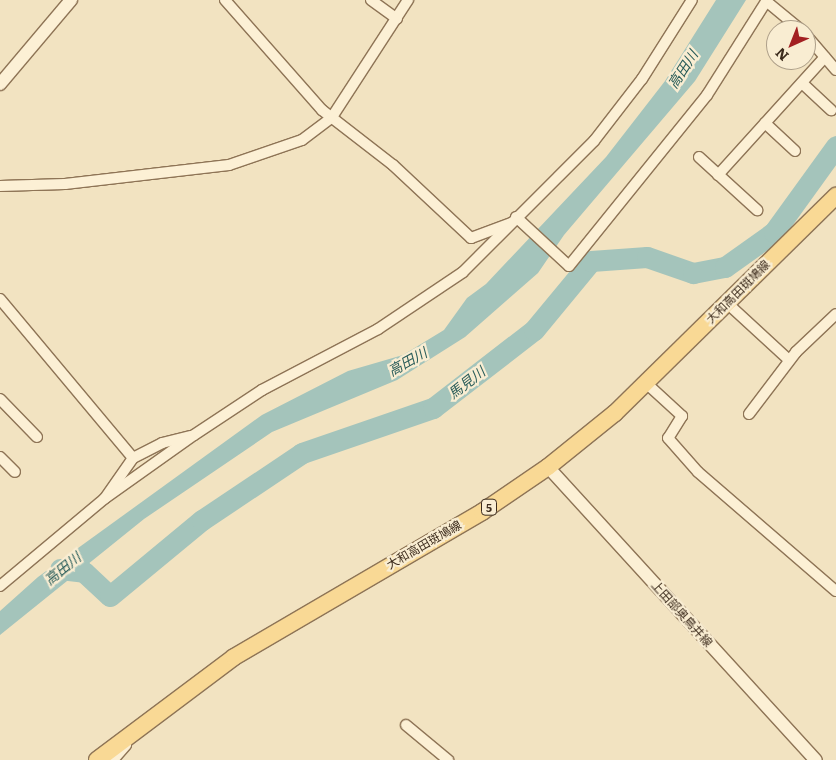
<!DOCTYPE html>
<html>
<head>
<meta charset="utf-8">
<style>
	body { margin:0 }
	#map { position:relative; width:836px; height:760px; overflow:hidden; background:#f2e3c1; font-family:Literata,"Noto Sans JP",serif }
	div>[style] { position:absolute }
	.water>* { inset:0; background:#a4c4bb }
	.river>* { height:21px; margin:-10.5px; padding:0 10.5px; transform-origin:10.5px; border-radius:10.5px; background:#a4c4bb }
	.roads { filter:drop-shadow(1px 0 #8e7456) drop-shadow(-1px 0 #8e7456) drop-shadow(0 1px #8e7456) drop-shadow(0 -1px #8e7456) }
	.minor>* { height:10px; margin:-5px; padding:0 5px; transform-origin:5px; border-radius:5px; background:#fcf0d5 }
	.tertiary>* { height:12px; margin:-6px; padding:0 6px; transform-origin:6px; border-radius:6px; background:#fcf0d5 }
	.primary>* { height:16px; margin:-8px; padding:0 8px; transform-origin:8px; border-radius:8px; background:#f9d995 }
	span { translate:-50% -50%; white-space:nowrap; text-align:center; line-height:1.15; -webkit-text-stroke:4.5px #f9edd2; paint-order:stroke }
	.shield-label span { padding:1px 4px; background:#f9edd2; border:1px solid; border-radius:4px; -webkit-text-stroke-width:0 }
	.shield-label { font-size:11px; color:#3c2b1c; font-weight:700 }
	.street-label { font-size:12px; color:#3c2b1c }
	.water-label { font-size:14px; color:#2a5d5a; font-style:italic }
	.north { position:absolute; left:766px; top:20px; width:50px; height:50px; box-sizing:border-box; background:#f9edd2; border:1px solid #ad9f89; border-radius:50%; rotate:224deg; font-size:14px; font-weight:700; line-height:20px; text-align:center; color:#3c2b1c }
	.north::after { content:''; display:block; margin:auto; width:18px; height:22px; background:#a32022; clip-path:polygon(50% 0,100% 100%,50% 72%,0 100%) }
</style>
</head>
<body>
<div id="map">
	<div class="water">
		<i style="clip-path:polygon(716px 0,746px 0,695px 81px,564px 235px,538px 273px,465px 337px,397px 380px,272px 432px,144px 519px,0 635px,0 611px,38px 577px,262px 415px,348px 371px,403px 355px,444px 330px,467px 298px,486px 284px,606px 157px,665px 81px)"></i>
	</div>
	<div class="river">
		<i style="left:60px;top:569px;width:24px;rotate:7deg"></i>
		<i style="left:84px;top:572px;width:35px;rotate:43deg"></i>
		<i style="left:110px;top:596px;width:119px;rotate:-39.6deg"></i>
		<i style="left:202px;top:520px;width:120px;rotate:-33.8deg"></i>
		<i style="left:302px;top:453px;width:139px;rotate:-19deg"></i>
		<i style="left:433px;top:408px;width:128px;rotate:-37.7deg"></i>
		<i style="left:534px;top:330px;width:89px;rotate:-50.4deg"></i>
		<i style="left:591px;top:261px;width:56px;rotate:-4.1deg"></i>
		<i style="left:647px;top:257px;width:49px;rotate:19.2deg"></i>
		<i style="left:693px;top:273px;width:33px;rotate:-11deg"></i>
		<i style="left:725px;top:267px;width:60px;rotate:-35.5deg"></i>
		<i style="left:774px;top:232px;width:106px;rotate:-54.2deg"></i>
	</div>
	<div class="roads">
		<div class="minor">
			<i style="left:225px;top:0;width:147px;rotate:48.6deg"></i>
			<i style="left:322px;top:110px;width:90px;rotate:37.8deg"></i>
			<i style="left:393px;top:165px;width:107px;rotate:43.1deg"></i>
			<i style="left:471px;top:238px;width:43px;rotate:-20.6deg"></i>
			<i style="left:371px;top:0;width:32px;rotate:36deg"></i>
			<i style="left:766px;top:1px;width:45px;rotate:39.6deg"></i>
			<i style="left:806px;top:35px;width:46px;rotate:49.4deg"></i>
			<i style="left:802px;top:83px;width:40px;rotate:43deg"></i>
			<i style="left:765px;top:123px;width:41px;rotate:43deg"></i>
			<i style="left:699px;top:157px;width:79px;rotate:42.4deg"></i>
			<i style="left:718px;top:175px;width:159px;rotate:-47.8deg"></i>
			<i style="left:0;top:186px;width:65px;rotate:-1.8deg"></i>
			<i style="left:65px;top:184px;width:165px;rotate:-6.6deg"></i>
			<i style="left:229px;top:165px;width:77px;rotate:-18.9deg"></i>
			<i style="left:302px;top:140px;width:38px;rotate:-37deg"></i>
			<i style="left:332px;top:117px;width:140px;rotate:-57deg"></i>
			<i style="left:516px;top:217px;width:72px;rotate:42.8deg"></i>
			<i style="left:569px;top:266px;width:220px;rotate:-51.1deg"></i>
			<i style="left:707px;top:95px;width:112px;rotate:-57.7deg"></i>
			<i style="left:0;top:299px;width:207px;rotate:50.1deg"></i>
			<i style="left:133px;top:458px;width:33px;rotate:-27deg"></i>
			<i style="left:162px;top:443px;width:29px;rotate:-14deg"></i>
			<i style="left:727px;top:303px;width:84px;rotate:42.6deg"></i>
			<i style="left:646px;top:383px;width:49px;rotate:42.5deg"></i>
			<i style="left:682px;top:416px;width:26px;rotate:122deg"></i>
			<i style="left:668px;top:438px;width:45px;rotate:48.6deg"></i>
			<i style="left:698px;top:472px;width:182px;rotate:40.8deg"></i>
			<i style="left:0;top:399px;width:53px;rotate:45.8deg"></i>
			<i style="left:749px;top:414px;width:78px;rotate:-52.8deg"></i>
			<i style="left:796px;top:352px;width:55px;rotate:-43.5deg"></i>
			<i style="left:0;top:457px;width:21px;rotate:45deg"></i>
			<i style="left:105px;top:498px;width:49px;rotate:-55deg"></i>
			<i style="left:0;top:586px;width:136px;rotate:-39.9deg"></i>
			<i style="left:104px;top:499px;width:110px;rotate:-35.4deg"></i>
			<i style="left:194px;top:435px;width:82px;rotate:-33.5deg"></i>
			<i style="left:262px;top:390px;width:131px;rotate:-27.7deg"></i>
			<i style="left:378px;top:329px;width:102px;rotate:-33.8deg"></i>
			<i style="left:463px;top:272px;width:185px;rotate:-45deg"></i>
			<i style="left:594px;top:141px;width:78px;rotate:-52.3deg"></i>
			<i style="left:642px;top:79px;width:93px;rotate:-57.7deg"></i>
			<i style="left:406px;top:725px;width:55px;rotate:39.8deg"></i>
			<i style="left:113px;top:760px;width:20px;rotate:-49deg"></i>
		</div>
		<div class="tertiary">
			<i style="left:0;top:84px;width:110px;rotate:-49.8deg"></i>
			<i style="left:548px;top:467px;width:397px;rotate:47.6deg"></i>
		</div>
		<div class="primary">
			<i style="left:97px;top:760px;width:171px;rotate:-36.9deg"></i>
			<i style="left:234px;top:657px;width:287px;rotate:-30.3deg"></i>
			<i style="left:482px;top:512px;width:80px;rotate:-34.3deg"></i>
			<i style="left:548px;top:467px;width:86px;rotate:-38.9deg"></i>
			<i style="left:615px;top:413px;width:310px;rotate:-44.5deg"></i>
		</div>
	</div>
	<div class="shield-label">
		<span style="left:489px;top:507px">5</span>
	</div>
	<div class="street-label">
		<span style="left:738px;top:292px;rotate:-45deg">大和高田斑鳩線</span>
		<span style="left:424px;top:545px;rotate:-30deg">大和高田斑鳩線</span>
		<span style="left:682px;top:614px;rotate:48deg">上田部奥鳥井線</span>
	</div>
	<div class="water-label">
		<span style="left:682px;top:69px;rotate:-57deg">高田川</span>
		<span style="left:407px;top:361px;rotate:-29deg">高田川</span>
		<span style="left:466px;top:382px;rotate:-38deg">馬見川</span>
		<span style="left:62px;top:568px;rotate:-39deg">高田川</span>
	</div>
	<div class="north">N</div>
</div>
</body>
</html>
